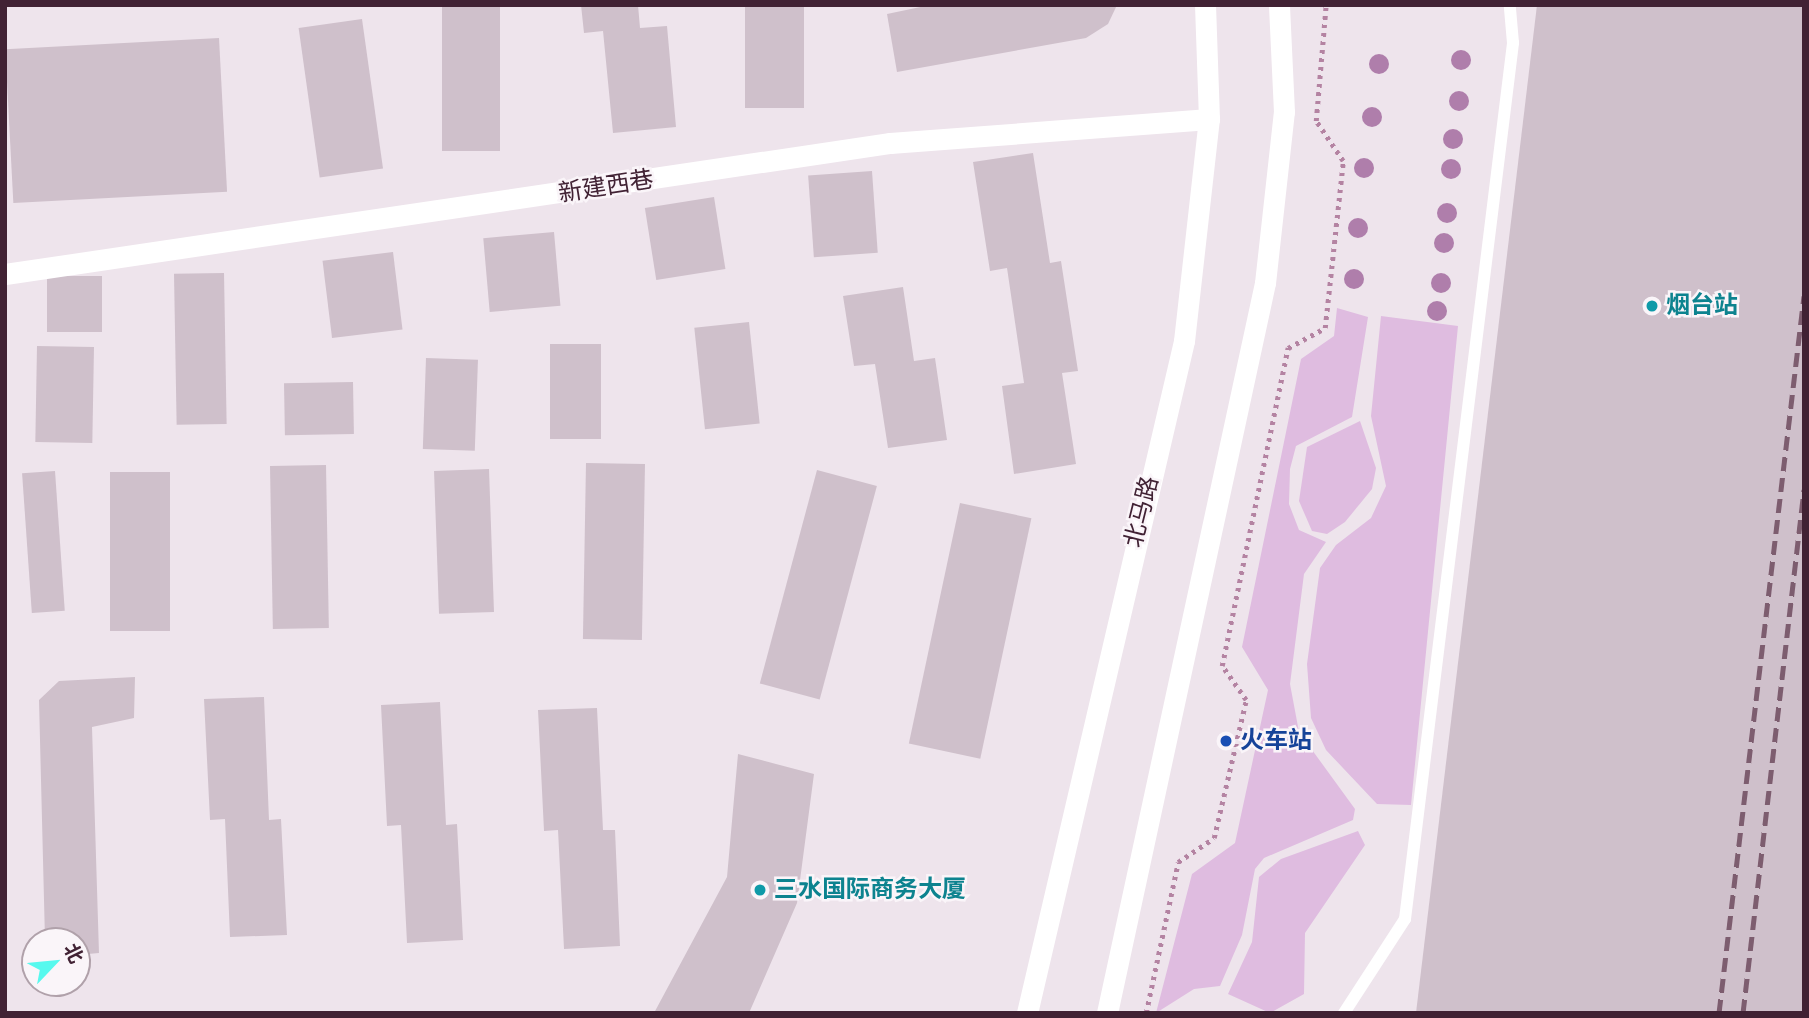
<!DOCTYPE html>
<html>
<head>
<meta charset="utf-8">
<style>
	body { margin:0 }
	#map { position:relative; width:1809px; height:1018px; overflow:hidden; background:#eee4ec; font-family:Roboto,"Noto Sans SC",sans-serif }
	div>[style] { position:absolute }
	.green>* { inset:0; background:#dfbce0 }
	.building>* { inset:0; background:#cfc0cb; transform-origin:0 0 }
	.path>* { height:4.5px; margin-top:-2.25px; transform-origin:0; background:repeating-linear-gradient(90deg,#b483a2 0 3.5px,transparent 0 8.5px) }
	.lane>* { height:12px; margin:-6px; padding:0 6px; transform-origin:6px; border-radius:6px; background:#fff }
	.street>* { height:21px; margin:-10.5px; padding:0 10.5px; transform-origin:10.5px; border-radius:10.5px; background:#fff }
	.secondary>* { height:21px; margin:-10.5px; padding:0 10.5px; transform-origin:10.5px; border-radius:10.5px; background:#fff }
	.rail>* { height:5px; margin-top:-2.5px; transform-origin:0; background:repeating-linear-gradient(90deg,#7d5d6f 0 14px,transparent 0 21px) }
	.trees>* { width:20px; height:20px; margin:-10px; border-radius:50%; background:#af7eab }
	.dots>* { width:19px; height:19px; translate:-50% -50%; box-sizing:border-box; border:4px solid #faf5f9; border-radius:50% }
	span { translate:-50% -50%; white-space:nowrap; text-align:center; line-height:1.15; -webkit-text-stroke:5px #faf5f9; paint-order:stroke }
	.street-label { font-size:24px; color:#412234 }
	.culture-label { font-size:24px; color:#0d838f; font-weight:700 }
	.left { translate:0 -50%; text-align:left }
	.transit-label { font-size:24px; color:#164399; font-weight:700 }
	.frame { position:absolute; inset:0; border:7px solid #412234; pointer-events:none }
	.north { position:absolute; left:21px; top:927px; width:70px; height:70px; box-sizing:border-box; background:#faf5f9; border:2px solid #b0a1aa; border-radius:50%; rotate:64deg; font-size:19px; font-weight:700; line-height:28px; text-align:center; color:#412234 }
	.north::after { content:''; display:block; margin:auto; width:24px; height:32px; background:#57f9ee; clip-path:polygon(50% 0,100% 100%,50% 72%,0 100%) }
</style>
</head>
<body>
<div id="map">
	<div class="green">
		<i style="clip-path:polygon(1337px 308px,1368px 317px,1352px 417px,1296px 446px,1290px 469px,1289px 504px,1299px 530px,1326px 542px,1304px 574px,1290px 684px,1299px 732px,1355px 809px,1353px 820px,1264px 858px,1255px 869px,1242px 935px,1220px 986px,1194px 989px,1156px 1013px,1192px 874px,1235px 843px,1268px 690px,1242px 647px,1301px 359px,1334px 336px)"></i>
		<i style="clip-path:polygon(1381px 316px,1458px 326px,1411px 805px,1377px 804px,1326px 750px,1311px 718px,1307px 664px,1320px 568px,1336px 545px,1371px 518px,1386px 486px,1371px 416px)"></i>
		<i style="clip-path:polygon(1360px 421px,1376px 468px,1372px 489px,1345px 522px,1327px 534px,1312px 531px,1299px 501px,1307px 447px)"></i>
		<i style="clip-path:polygon(1358px 831px,1365px 845px,1305px 933px,1304px 994px,1270px 1013px,1228px 994px,1252px 942px,1259px 877px,1281px 859px)"></i>
	</div>
	<div class="building">
		<i style="left:442px;top:5px;width:58px;height:146px"></i>
		<i style="clip-path:polygon(581px 5px,638px 5px,640px 28px,667px 26px,676px 127px,613px 133px,603px 31px,584px 33px)"></i>
		<i style="left:745px;top:5px;width:59px;height:103px"></i>
		<i style="clip-path:polygon(930px 5px,1117px 5px,1108px 24px,1086px 38px,897px 72px,887px 14px)"></i>
		<i style="clip-path:polygon(1537px 5px,1804px 5px,1804px 1013px,1416px 1013px)"></i>
		<i style="left:362px;top:19px;width:151px;height:64px;rotate:82deg"></i>
		<i style="left:219px;top:38px;width:154px;height:214px;rotate:87deg"></i>
		<i style="clip-path:polygon(1033px 153px,1050px 263px,1061px 261px,1078px 371px,1062px 373px,1076px 464px,1014px 474px,1002px 386px,1024px 383px,1007px 268px,990px 271px,973px 162px)"></i>
		<i style="left:872px;top:171px;width:82px;height:64px;rotate:86deg"></i>
		<i style="left:714px;top:197px;width:73px;height:70px;rotate:81deg"></i>
		<i style="left:554px;top:232px;width:74px;height:71px;rotate:85deg"></i>
		<i style="left:393px;top:252px;width:78px;height:71px;rotate:83deg"></i>
		<i style="left:224px;top:273px;width:151px;height:50px;rotate:89deg"></i>
		<i style="left:102px;top:276px;width:56px;height:55px;rotate:90deg"></i>
		<i style="clip-path:polygon(903px 287px,914px 361px,935px 358px,947px 440px,888px 448px,875px 364px,854px 366px,843px 296px)"></i>
		<i style="left:749px;top:322px;width:102px;height:55px;rotate:84deg"></i>
		<i style="left:550px;top:344px;width:51px;height:95px"></i>
		<i style="left:37px;top:346px;width:57px;height:96px;rotate:1deg"></i>
		<i style="left:426px;top:358px;width:52px;height:91px;rotate:2deg"></i>
		<i style="left:353px;top:382px;width:52px;height:69px;rotate:89deg"></i>
		<i style="left:586px;top:463px;width:59px;height:176px;rotate:1deg"></i>
		<i style="left:326px;top:465px;width:163px;height:56px;rotate:89deg"></i>
		<i style="left:489px;top:469px;width:143px;height:55px;rotate:88deg"></i>
		<i style="left:817px;top:470px;width:62px;height:221px;rotate:15deg"></i>
		<i style="left:55px;top:471px;width:140px;height:33px;rotate:86deg"></i>
		<i style="left:110px;top:472px;width:60px;height:159px"></i>
		<i style="left:960px;top:503px;width:73px;height:246px;rotate:12deg"></i>
		<i style="clip-path:polygon(135px 677px,134px 718px,92px 727px,99px 953px,77px 955px,77px 941px,45px 940px,39px 700px,59px 681px)"></i>
		<i style="clip-path:polygon(264px 697px,269px 820px,281px 819px,287px 935px,230px 937px,225px 819px,210px 820px,204px 699px)"></i>
		<i style="clip-path:polygon(440px 702px,446px 825px,457px 824px,463px 940px,407px 943px,401px 825px,387px 826px,381px 705px)"></i>
		<i style="clip-path:polygon(597px 708px,603px 830px,615px 830px,620px 946px,564px 949px,558px 830px,544px 831px,538px 710px)"></i>
		<i style="clip-path:polygon(738px 754px,814px 774px,797px 903px,749px 1013px,654px 1013px,727px 877px)"></i>
	</div>
	<div class="path">
		<i style="left:1146px;top:1013px;width:154px;rotate:-78deg"></i>
		<i style="left:1178px;top:862px;width:43px;rotate:-33.7deg"></i>
		<i style="left:1214px;top:838px;width:142px;rotate:-76.9deg"></i>
		<i style="left:1246px;top:700px;width:42px;rotate:-125.2deg"></i>
		<i style="left:1222px;top:666px;width:325px;rotate:-78.3deg"></i>
		<i style="left:1288px;top:348px;width:42px;rotate:-28.4deg"></i>
		<i style="left:1325px;top:328px;width:168px;rotate:-83.8deg"></i>
		<i style="left:1343px;top:161px;width:48px;rotate:-124deg"></i>
		<i style="left:1316px;top:121px;width:116px;rotate:-85.1deg"></i>
	</div>
	<div class="lane">
		<i style="left:1344px;top:1013px;width:112px;rotate:-57deg"></i>
		<i style="left:1405px;top:919px;width:883px;rotate:-82.97deg"></i>
		<i style="left:1513px;top:43px;width:38px;rotate:-95deg"></i>
	</div>
	<div class="street">
		<i style="left:5px;top:274px;width:895px;rotate:-8.42deg"></i>
		<i style="left:890px;top:143px;width:320px;rotate:-4.3deg"></i>
	</div>
	<div class="secondary">
		<i style="left:1027px;top:1013px;width:690px;rotate:-76.85deg"></i>
		<i style="left:1184px;top:341px;width:223px;rotate:-83.6deg"></i>
		<i style="left:1209px;top:119px;width:114px;rotate:-92deg"></i>
		<i style="left:1107px;top:1013px;width:747px;rotate:-77.79deg"></i>
		<i style="left:1265px;top:283px;width:172px;rotate:-83.7deg"></i>
		<i style="left:1284px;top:112px;width:107px;rotate:-92.7deg"></i>
	</div>
	<div class="rail">
		<i style="left:1719px;top:1013px;width:722px;rotate:-83.24deg"></i>
		<i style="left:1743px;top:1013px;width:527px;rotate:-83.35deg"></i>
	</div>
	<div class="trees">
		<i style="left:1461px;top:60px"></i>
		<i style="left:1379px;top:64px"></i>
		<i style="left:1459px;top:101px"></i>
		<i style="left:1372px;top:117px"></i>
		<i style="left:1453px;top:139px"></i>
		<i style="left:1364px;top:168px"></i>
		<i style="left:1451px;top:169px"></i>
		<i style="left:1447px;top:213px"></i>
		<i style="left:1358px;top:228px"></i>
		<i style="left:1444px;top:243px"></i>
		<i style="left:1354px;top:279px"></i>
		<i style="left:1441px;top:283px"></i>
		<i style="left:1437px;top:311px"></i>
	</div>
	<div class="dots">
		<i style="left:1652px;top:306px;background:#0f9aa8"></i>
		<i style="left:1226px;top:741px;background:#1a4fb4"></i>
		<i style="left:760px;top:890px;background:#0f9aa8"></i>
	</div>
	<div class="street-label">
		<span style="left:606px;top:187px;rotate:-9deg">新建西巷</span>
		<span style="left:1142px;top:512px;rotate:-76deg">北马路</span>
	</div>
	<div class="culture-label">
		<span class="left" style="left:1666px;top:306px">烟台站</span>
		<span class="left" style="left:774px;top:890px">三水国际商务大厦</span>
	</div>
	<div class="transit-label">
		<span class="left" style="left:1240px;top:741px">火车站</span>
	</div>
	<div class="frame"></div>
	<div class="north">北</div>
</div>
</body>
</html>
